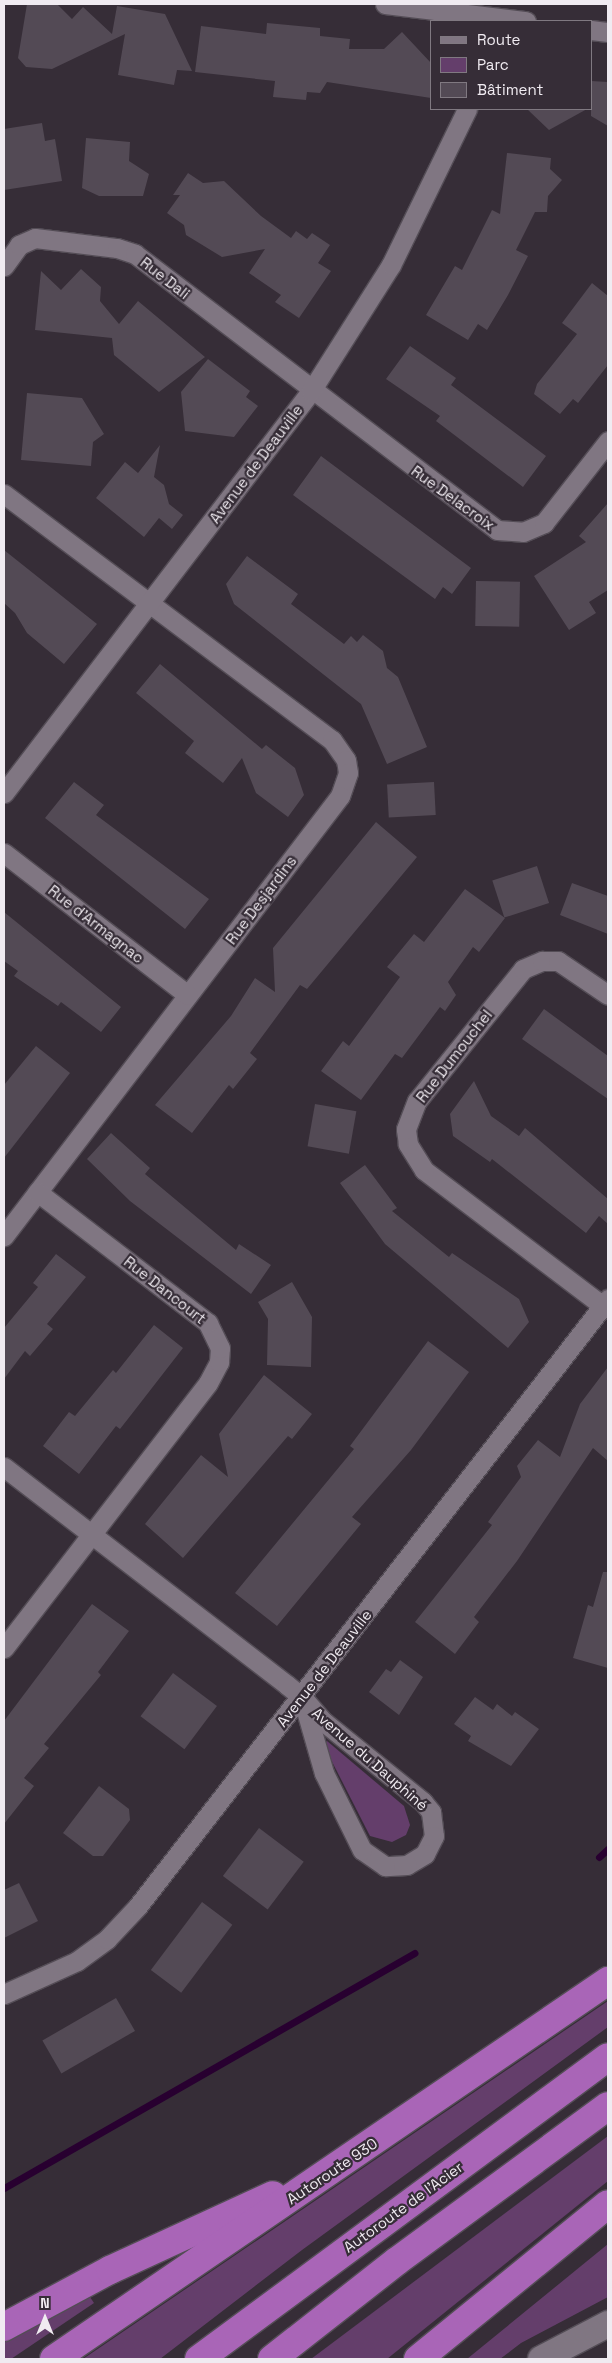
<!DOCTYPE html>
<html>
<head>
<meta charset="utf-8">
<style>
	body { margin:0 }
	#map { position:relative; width:612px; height:2363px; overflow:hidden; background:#362d37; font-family:"Space Grotesk",sans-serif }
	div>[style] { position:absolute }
	.green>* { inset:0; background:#643e6b }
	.stream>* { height:7px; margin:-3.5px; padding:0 3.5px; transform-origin:3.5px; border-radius:3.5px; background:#280030 }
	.building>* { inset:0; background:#534a55; transform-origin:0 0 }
	.roads { filter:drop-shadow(1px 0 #544d56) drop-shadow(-1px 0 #544d56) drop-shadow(0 1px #544d56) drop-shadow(0 -1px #544d56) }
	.street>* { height:19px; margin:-9.5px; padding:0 9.5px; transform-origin:9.5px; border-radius:9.5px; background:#807682 }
	.secondary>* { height:26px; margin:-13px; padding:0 13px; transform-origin:13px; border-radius:13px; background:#807682 }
	.highway>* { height:28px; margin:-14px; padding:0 14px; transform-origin:14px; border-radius:14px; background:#a965b7 }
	span { translate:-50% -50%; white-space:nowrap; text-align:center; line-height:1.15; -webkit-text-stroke:4.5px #362d37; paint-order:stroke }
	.street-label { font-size:15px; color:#f0ebf1 }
	.frame { position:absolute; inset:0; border:5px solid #f0ebf1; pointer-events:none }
	.legend { position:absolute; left:430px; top:20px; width:162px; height:90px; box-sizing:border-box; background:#362d37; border:1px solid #807981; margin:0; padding:6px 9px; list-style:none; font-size:15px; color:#f0ebf1 }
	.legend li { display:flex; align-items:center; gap:10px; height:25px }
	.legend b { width:25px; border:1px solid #807981 }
	.north { position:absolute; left:20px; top:2293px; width:50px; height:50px; -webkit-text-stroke:4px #362d37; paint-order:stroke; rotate:0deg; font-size:14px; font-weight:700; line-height:20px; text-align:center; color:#f0ebf1 }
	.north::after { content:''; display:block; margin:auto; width:18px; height:22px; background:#f0ebf1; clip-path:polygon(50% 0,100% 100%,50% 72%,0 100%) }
</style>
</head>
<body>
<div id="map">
	<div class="green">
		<i style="clip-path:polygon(327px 1741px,404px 1806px,410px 1825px,406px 1835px,392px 1842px,370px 1836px,323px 1744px)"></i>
		<i style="clip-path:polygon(608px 2001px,608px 2027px,302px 2250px,160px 2359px,83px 2359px)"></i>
		<i style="clip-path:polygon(608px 2136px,608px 2181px,387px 2359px,311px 2359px)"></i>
		<i style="clip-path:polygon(608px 2244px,608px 2297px,521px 2343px,500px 2359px,467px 2359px)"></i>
		<i style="clip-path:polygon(88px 2294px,94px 2303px,11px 2359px,4px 2359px,4px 2341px)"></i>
	</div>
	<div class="stream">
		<i style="left:599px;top:1857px;width:12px;rotate:-42deg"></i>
		<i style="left:4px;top:2188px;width:473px;rotate:-29.8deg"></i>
	</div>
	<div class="building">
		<i style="clip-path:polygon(27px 4px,57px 4px,72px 19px,83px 7px,112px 34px,117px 6px,165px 14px,192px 71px,177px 70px,174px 85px,118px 75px,125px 34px,52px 69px,26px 67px,18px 58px)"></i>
		<i style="clip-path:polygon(267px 23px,320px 28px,320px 36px,350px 39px,349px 49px,384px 49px,402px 32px,431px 63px,431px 98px,327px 82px,320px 93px,307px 92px,306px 100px,273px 97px,275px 81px,195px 72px,201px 26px,266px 34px)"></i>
		<i style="clip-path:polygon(591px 81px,608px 82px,608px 126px,591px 116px)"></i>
		<i style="clip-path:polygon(527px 109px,587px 109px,549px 130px)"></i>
		<i style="clip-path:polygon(42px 123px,45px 141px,55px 139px,62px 181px,4px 190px,4px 129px)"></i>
		<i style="clip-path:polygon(86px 138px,130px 142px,129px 161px,149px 174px,143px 196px,99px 196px,82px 188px)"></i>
		<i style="clip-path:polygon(507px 153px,551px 158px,550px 169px,562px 180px,548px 196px,547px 212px,535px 212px,516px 250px,528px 256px,508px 295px,487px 330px,478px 324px,468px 340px,426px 315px,455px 266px,462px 270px,492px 210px,500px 214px)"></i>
		<i style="clip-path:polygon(188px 173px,203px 183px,224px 181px,261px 216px,291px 238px,296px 231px,307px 239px,312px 233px,330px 245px,318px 263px,331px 271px,299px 318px,275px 302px,281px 295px,249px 273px,265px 249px,222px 257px,186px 235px,184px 225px,167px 213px,180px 195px,173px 195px)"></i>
		<i style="clip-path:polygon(81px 269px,101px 287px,100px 301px,119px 324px,138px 301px,205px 357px,159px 392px,114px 355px,112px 338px,35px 330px,41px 271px,61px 290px)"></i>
		<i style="clip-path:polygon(592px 283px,608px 296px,608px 365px,578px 403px,573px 399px,560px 414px,534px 394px,537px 384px,577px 334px,562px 323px)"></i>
		<i style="clip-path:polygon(410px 346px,456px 378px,451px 385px,546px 456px,523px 487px,436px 421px,440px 416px,386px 379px)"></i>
		<i style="clip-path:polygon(208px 359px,250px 391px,246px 397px,258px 406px,234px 437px,185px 431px,181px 392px)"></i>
		<i style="clip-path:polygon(27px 393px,82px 398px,104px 434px,93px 442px,91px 466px,21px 460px)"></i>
		<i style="clip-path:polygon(160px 445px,154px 477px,164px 485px,169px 504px,183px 515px,172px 529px,159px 518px,144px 537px,96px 498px,125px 462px,138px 473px)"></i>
		<i style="clip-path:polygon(321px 456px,471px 568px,452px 594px,443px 587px,435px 599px,293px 495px)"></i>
		<i style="clip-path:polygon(608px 503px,608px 590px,589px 602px,596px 613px,569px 630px,534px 576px,586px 542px,579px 536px)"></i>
		<i style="clip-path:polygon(4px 550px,97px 624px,64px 664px,27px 633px,15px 613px,4px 603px)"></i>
		<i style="clip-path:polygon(247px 556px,298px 594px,291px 604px,344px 644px,351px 636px,357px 642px,363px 635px,383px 651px,387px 668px,398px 677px,427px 747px,387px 764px,361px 704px,234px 604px,226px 584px)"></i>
		<i style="left:476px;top:581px;width:44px;height:45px;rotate:1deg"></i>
		<i style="clip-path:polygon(160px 664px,262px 749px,266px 745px,295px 768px,304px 795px,288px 817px,256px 793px,242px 758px,223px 783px,185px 753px,194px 741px,136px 693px)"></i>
		<i style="clip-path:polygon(74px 782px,104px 805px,96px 815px,209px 899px,185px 929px,45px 818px)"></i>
		<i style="left:434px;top:782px;width:33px;height:47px;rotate:87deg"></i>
		<i style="clip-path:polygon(376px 822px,417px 857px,307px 989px,300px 985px,250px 1053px,257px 1059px,233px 1089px,229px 1085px,192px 1133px,155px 1105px,231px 1016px,255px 978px,275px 992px,273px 948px)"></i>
		<i style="left:537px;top:866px;width:39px;height:47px;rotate:72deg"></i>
		<i style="clip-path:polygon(572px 883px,608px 896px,608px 934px,560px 915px)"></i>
		<i style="clip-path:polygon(465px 889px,505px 918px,479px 952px,473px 947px,448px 982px,456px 995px,445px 1011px,440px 1007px,402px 1058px,395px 1054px,361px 1100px,321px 1071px,343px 1041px,349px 1046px,400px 977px,387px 967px,414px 934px,424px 942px)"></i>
		<i style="clip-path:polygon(4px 912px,121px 1007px,101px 1032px,61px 1002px,58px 1006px,14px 976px,18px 971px,4px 961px)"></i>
		<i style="clip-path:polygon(544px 1009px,608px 1056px,608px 1099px,522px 1039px)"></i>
		<i style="clip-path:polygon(36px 1046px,70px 1073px,4px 1158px,4px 1085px)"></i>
		<i style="clip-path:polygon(474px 1081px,491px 1116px,519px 1136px,525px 1128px,608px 1199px,608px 1224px,599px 1216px,586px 1233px,492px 1159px,490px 1162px,453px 1136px,450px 1114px)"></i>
		<i style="left:315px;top:1104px;width:42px;height:43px;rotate:10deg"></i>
		<i style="clip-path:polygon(111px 1133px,150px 1168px,145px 1174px,236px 1250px,239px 1244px,271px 1265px,251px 1294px,130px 1201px,87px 1159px)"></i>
		<i style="clip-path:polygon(365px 1165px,397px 1208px,392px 1211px,449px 1257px,452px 1253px,519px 1299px,529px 1322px,508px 1348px,385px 1244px,340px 1183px)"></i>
		<i style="clip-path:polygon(56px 1254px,86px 1277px,47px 1324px,53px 1329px,30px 1356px,25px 1351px,4px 1379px,4px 1328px,38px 1287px,33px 1283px)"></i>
		<i style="clip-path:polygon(292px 1282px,312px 1317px,311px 1367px,267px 1365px,268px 1319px,258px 1302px)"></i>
		<i style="clip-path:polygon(154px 1325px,183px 1348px,131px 1415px,120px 1429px,116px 1426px,79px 1474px,43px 1446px,69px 1412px,75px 1416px,113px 1370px,116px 1373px)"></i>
		<i style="clip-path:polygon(428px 1341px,469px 1372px,411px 1450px,352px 1517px,361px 1524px,277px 1626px,235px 1593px,354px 1449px,350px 1446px)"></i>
		<i style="clip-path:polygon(608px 1367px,608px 1461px,593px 1448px,517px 1561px,474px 1617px,479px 1622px,455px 1654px,415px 1622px,492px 1525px,488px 1522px,521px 1477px,517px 1466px,538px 1440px,560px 1457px,580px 1404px)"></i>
		<i style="clip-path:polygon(264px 1375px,312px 1414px,292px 1439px,288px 1436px,183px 1558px,145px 1524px,201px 1455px,228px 1477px,219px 1434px)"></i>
		<i style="clip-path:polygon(603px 1572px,608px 1572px,608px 1668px,573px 1658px,588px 1605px,593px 1607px)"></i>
		<i style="clip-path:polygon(92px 1604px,129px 1631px,98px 1672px,101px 1675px,44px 1744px,49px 1748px,24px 1778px,34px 1786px,4px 1824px,4px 1721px)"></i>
		<i style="clip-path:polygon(400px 1660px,423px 1677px,399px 1715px,369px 1692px,386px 1669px,391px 1672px)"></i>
		<i style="left:173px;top:1673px;width:55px;height:54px;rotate:37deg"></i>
		<i style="clip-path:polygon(475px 1697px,493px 1710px,497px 1704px,512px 1716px,515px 1712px,539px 1729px,511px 1766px,468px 1741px,471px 1736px,454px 1724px)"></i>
		<i style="clip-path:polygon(99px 1786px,129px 1809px,130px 1820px,103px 1856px,93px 1856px,63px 1833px)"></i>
		<i style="left:259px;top:1828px;width:56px;height:60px;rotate:37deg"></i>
		<i style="clip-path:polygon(19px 1883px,38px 1921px,4px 1938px,4px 1890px)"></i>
		<i style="left:202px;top:1902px;width:38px;height:85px;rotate:37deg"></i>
		<i style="left:116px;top:1998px;width:38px;height:85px;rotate:60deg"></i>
	</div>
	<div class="roads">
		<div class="street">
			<i style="left:385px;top:4px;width:142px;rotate:6.9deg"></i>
			<i style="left:591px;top:30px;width:17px;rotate:7deg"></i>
			<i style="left:4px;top:266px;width:26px;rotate:-54deg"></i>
			<i style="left:19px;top:245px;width:17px;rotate:-24deg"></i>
			<i style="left:35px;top:238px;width:83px;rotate:7deg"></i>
			<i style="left:117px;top:248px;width:19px;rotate:18deg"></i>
			<i style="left:135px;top:254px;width:455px;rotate:37.3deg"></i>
			<i style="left:497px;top:530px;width:26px;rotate:4deg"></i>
			<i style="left:523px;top:532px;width:23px;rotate:-23deg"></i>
			<i style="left:544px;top:523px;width:104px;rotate:-52deg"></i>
			<i style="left:4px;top:494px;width:410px;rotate:36.9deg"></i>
			<i style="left:332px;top:740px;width:24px;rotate:55deg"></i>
			<i style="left:346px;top:760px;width:13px;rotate:81deg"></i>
			<i style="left:348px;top:773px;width:24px;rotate:109deg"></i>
			<i style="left:340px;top:796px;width:554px;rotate:127.37deg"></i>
			<i style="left:4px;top:793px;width:506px;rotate:-52.63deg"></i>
			<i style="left:311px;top:391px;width:149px;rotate:-57.6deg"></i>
			<i style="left:391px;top:265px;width:174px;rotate:-64deg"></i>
			<i style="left:4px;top:853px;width:232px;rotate:37.7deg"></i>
			<i style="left:603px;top:1306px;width:225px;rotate:-142.8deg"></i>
			<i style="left:424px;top:1170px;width:31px;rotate:-122deg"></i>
			<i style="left:408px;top:1144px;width:15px;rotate:-98deg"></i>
			<i style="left:406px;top:1129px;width:30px;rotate:-69deg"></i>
			<i style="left:417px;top:1101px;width:169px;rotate:-51.2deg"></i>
			<i style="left:523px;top:969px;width:21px;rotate:-23deg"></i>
			<i style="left:542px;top:961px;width:16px"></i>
			<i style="left:558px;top:961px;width:60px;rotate:34.2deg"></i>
			<i style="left:4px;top:1467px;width:357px;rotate:37.6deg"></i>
			<i style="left:287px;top:1685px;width:19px;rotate:39deg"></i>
			<i style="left:302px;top:1697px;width:33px;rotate:49deg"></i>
			<i style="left:324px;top:1722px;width:127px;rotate:38.9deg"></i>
			<i style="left:423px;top:1802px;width:13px;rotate:51deg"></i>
			<i style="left:431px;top:1812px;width:24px;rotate:83deg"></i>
			<i style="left:434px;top:1836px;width:20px;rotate:117deg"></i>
			<i style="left:425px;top:1854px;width:21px;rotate:149deg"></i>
			<i style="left:407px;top:1865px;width:22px;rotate:177deg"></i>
			<i style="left:385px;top:1866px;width:28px;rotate:-145deg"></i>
			<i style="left:362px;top:1850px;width:86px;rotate:-116.3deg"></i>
			<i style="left:324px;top:1773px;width:79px;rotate:-106.1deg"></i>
			<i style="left:4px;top:1648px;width:334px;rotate:-52.4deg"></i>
			<i style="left:208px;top:1383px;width:24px;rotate:-62deg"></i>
			<i style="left:219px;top:1362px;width:14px;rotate:-86deg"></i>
			<i style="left:220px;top:1348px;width:28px;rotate:-116deg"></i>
			<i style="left:208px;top:1323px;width:215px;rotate:-142.5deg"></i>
			<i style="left:4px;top:1994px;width:80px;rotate:-24.3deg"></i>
			<i style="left:77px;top:1961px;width:37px;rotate:-36deg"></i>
			<i style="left:107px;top:1939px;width:45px;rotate:-46.8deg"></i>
			<i style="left:138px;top:1906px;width:768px;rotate:-52.25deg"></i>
		</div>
		<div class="secondary">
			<i style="left:541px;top:2359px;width:76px;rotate:-27.6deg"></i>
		</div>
		<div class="highway">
			<i style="left:4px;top:2327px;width:120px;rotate:-28.3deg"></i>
			<i style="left:110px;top:2270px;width:179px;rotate:-24.7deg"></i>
			<i style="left:54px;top:2359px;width:671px;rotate:-34.31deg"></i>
			<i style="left:199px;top:2359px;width:508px;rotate:-36.44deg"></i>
			<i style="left:272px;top:2359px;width:159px;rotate:-38.1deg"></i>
			<i style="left:397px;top:2261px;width:262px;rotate:-36.3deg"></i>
			<i style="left:418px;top:2359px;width:245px;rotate:-39.2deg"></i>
		</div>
	</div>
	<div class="street-label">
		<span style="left:165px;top:278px;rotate:38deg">Rue Dali</span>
		<span style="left:256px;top:464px;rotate:-53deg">Avenue de Deauville</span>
		<span style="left:453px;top:498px;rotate:36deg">Rue Delacroix</span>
		<span style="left:261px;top:900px;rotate:-53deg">Rue Desjardins</span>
		<span style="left:96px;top:924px;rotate:38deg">Rue d'Armagnac</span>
		<span style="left:454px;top:1056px;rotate:-52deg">Rue Dumouchel</span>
		<span style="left:165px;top:1290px;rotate:38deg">Rue Dancourt</span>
		<span style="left:324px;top:1668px;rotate:-52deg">Avenue de Deauville</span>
		<span style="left:370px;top:1759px;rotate:41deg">Avenue du Dauphiné</span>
		<span style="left:332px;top:2171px;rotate:-34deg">Autoroute 930</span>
		<span style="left:403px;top:2207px;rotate:-36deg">Autoroute de l'Acier</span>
	</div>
	<div class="frame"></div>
	<ul class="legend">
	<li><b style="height:6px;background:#807682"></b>Route</li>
	<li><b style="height:14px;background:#643e6b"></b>Parc</li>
	<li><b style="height:14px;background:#534a55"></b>Bâtiment</li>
	</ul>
	<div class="north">N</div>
</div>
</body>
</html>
